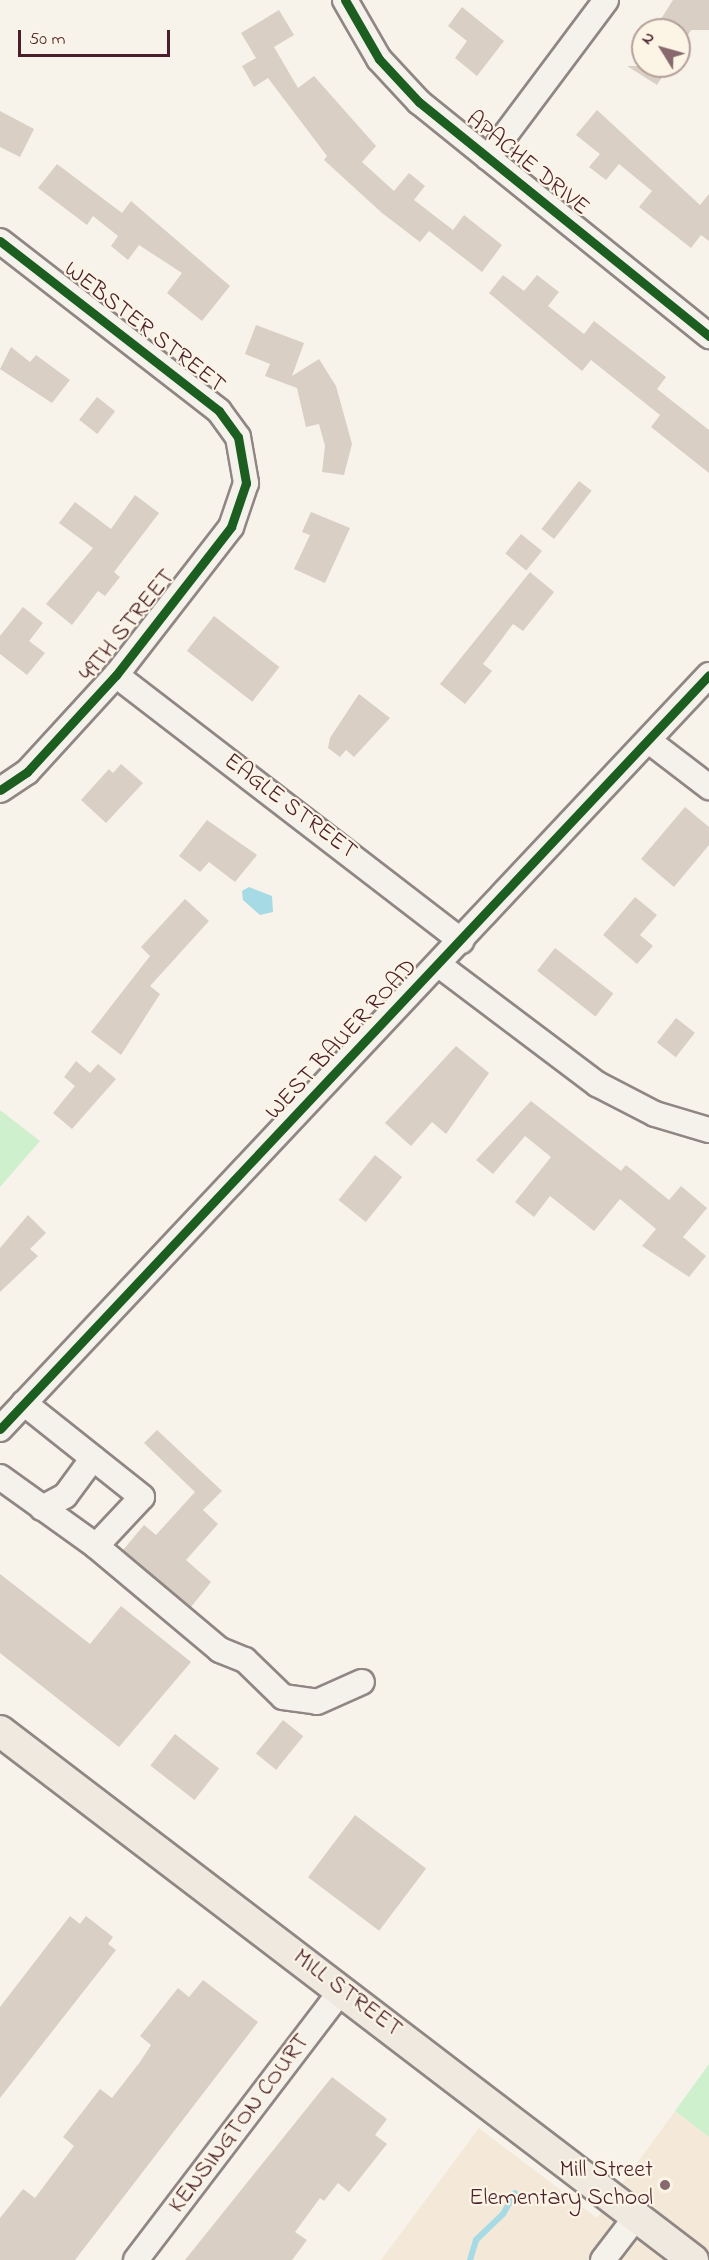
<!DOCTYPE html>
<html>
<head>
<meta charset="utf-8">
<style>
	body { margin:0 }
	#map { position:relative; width:709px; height:2260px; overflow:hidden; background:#f7f3ea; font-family:"Indie Flower",sans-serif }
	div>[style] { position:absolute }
	.built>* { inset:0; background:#f4e9d8 }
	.green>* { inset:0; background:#cef0cd }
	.water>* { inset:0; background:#a6dae5 }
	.stream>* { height:6px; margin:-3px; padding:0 3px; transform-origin:3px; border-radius:3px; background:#a6dae5 }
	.building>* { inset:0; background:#d9cfc4; transform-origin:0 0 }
	.roads { filter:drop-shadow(2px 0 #908684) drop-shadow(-2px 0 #908684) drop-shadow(0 2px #908684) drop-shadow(0 -2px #908684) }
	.minor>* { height:24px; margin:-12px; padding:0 12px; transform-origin:12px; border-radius:12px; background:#f5f2ec }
	.major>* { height:30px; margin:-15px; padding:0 15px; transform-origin:15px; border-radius:15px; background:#efe9df }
	.cycleway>* { height:9px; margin:-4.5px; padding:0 4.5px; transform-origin:4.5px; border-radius:4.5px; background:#1b5e20 }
	.dots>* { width:16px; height:16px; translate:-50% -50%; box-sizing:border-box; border:3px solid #fcf5e5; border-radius:50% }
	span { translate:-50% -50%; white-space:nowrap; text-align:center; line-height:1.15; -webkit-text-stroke:4.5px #fcf5e5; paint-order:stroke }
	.street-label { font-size:24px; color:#4a1f2b }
	.poi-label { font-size:24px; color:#4a1f2b }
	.right { translate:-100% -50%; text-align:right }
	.north { position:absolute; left:631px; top:18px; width:60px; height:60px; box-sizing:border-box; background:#fcf5e5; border:2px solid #b59f9b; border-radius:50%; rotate:307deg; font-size:16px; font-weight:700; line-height:24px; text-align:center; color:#4a1f2b }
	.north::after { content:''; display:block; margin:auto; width:21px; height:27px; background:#87696e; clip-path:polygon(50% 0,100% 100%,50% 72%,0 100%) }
	.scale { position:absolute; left:18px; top:30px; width:152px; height:27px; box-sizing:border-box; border:3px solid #4a1f2b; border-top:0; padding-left:8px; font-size:18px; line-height:21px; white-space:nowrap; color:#4a1f2b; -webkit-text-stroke:4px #fcf5e5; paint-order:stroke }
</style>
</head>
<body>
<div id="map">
	<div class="built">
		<i style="clip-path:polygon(675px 2111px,709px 2137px,709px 2260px,381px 2260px,479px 2128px,597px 2218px)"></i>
	</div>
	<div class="green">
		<i style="clip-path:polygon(0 1110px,40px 1141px,0 1187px)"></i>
		<i style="clip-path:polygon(709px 2064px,709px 2137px,675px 2111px)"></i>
	</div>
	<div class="water">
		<i style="clip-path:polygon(249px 887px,272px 896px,273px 912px,260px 915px,243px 900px,242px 891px)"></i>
	</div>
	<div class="stream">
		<i style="left:470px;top:2260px;width:21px;rotate:-73deg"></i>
		<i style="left:476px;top:2240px;width:37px;rotate:-44deg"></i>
		<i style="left:503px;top:2214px;width:24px;rotate:-60deg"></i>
	</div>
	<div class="building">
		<i style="clip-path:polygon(673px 0,709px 0,709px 30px,691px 30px,679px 50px,679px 30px,654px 30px)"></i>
		<i style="clip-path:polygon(462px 7px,504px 41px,477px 76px,455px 58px,467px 41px,448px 26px)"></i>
		<i style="clip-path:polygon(279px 10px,294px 35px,274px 47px,298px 88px,314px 76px,376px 146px,362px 162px,394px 191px,409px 173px,425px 186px,414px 200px,453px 230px,464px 215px,502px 245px,482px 272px,429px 231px,420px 242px,382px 213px,324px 160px,327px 156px,268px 78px,254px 87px,242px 66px,256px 58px,241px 33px)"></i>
		<i style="clip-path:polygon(627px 66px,669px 66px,657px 85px)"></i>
		<i style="clip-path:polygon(597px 110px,700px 205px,709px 194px,709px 241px,701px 235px,691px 248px,639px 207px,652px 191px,619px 164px,606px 180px,589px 167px,600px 154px,576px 135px)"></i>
		<i style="clip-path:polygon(0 111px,34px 129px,20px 157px,0 147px)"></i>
		<i style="clip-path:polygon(57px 164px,122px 213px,131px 201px,230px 286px,202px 321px,167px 293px,182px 273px,139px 245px,128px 260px,111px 246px,118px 236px,93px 216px,87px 225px,38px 188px)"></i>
		<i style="clip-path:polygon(503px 275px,524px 291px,537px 275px,559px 292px,548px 306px,584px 334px,594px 321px,666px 377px,657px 389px,709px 430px,709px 473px,651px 427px,660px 415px,591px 360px,582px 371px,489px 293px)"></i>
		<i style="clip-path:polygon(256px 325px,304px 343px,292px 376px,319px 359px,336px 386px,352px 444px,344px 475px,322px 472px,325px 446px,319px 424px,306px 427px,297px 388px,265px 376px,270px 364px,245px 354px)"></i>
		<i style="clip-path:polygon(11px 347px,30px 362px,36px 355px,70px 380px,52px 403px,0 369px)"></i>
		<i style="left:97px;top:397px;width:23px;height:29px;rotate:38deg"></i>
		<i style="left:579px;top:481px;width:16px;height:61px;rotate:38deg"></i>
		<i style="clip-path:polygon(135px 495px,159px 513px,114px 572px,120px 577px,105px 596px,98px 591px,72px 625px,46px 604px,93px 548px,59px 523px,75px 502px,111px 529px)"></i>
		<i style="clip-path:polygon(311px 512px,350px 528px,325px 583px,294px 569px,310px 535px,302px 532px)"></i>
		<i style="left:521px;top:534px;width:27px;height:25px;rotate:39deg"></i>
		<i style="clip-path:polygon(530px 572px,554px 592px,523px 631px,513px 624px,483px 664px,492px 671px,465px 704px,440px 684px)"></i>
		<i style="clip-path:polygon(23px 607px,43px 623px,29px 641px,45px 653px,27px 675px,0 654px,0 636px)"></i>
		<i style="left:214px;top:616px;width:83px;height:44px;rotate:38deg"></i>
		<i style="clip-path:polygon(359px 694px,390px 718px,354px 757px,346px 750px,340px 757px,328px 748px,330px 738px)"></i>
		<i style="clip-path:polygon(121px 764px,143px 783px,106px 823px,81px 800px,109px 769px,113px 773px)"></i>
		<i style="clip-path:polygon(685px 807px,709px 827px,709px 845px,674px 887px,641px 859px)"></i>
		<i style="clip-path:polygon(207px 820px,257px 855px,235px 882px,209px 862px,200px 872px,179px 856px)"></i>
		<i style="clip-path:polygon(635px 897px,657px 915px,640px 935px,653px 946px,637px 964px,603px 935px)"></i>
		<i style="clip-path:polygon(185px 899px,209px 921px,150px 986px,160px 994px,121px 1055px,91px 1032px,150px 956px,141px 947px)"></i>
		<i style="left:555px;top:948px;width:74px;height:29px;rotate:38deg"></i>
		<i style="left:676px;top:1018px;width:24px;height:31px;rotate:38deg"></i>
		<i style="clip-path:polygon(456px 1046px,489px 1073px,446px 1134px,432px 1122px,411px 1146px,385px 1123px)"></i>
		<i style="clip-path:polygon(76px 1061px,90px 1073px,98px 1064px,116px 1079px,72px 1129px,53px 1113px,75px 1086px,64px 1077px)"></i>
		<i style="clip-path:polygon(531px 1101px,621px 1171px,626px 1165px,669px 1200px,681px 1186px,707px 1208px,683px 1237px,706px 1256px,689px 1277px,642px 1246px,656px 1229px,620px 1199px,594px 1231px,550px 1196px,534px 1217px,515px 1202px,551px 1157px,525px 1136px,493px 1174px,476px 1160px)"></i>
		<i style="left:375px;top:1155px;width:35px;height:58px;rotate:39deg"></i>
		<i style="clip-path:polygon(28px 1215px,46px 1233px,30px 1249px,38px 1256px,0 1292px,0 1248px)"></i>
		<i style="clip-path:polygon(157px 1430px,222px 1491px,203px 1510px,218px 1524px,186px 1560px,211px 1582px,191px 1607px,123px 1550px,144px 1525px,156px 1535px,195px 1492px,144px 1443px)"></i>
		<i style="clip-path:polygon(0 1574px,90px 1644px,121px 1606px,191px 1662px,119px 1747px,0 1653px)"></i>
		<i style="left:283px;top:1720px;width:26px;height:43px;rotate:39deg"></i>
		<i style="left:175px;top:1734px;width:56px;height:40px;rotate:38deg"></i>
		<i style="left:355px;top:1815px;width:89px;height:78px;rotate:37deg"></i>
		<i style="clip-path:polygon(70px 1916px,80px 1924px,86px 1916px,113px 1937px,108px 1944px,116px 1950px,0 2098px,0 2007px)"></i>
		<i style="clip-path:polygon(203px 1980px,258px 2022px,75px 2260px,0 2260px,0 2218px,23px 2189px,35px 2198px,74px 2146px,63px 2137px,100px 2089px,112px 2098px,140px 2062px,151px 2045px,140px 2036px,178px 1988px,189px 1997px)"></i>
		<i style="clip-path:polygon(332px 2077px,387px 2119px,375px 2135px,387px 2144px,349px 2192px,338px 2183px,324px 2201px,320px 2198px,295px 2232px,307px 2240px,292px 2260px,185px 2260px)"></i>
	</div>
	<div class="roads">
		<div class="minor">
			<i style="left:345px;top:0;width:68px;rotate:60deg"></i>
			<i style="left:379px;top:59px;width:59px;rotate:47.1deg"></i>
			<i style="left:419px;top:102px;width:373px;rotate:38.9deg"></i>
			<i style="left:488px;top:158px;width:197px;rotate:-53.2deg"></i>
			<i style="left:0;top:241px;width:277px;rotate:37.8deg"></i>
			<i style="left:219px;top:411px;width:32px;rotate:54deg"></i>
			<i style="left:238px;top:437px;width:47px;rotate:80.1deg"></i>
			<i style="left:246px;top:483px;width:46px;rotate:108.8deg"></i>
			<i style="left:231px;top:527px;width:187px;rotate:127.8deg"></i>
			<i style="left:116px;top:675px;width:132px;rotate:132.5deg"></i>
			<i style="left:27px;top:772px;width:32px;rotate:146deg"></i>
			<i style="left:116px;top:675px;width:436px;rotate:37.6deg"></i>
			<i style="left:649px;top:741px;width:76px;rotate:37.5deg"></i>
			<i style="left:439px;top:965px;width:198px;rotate:37deg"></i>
			<i style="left:597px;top:1084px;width:65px;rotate:27.3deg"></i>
			<i style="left:655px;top:1114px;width:56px;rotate:16.5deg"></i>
			<i style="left:0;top:1429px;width:1035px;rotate:-46.76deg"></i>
			<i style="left:0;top:1477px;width:118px;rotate:35.7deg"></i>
			<i style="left:96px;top:1546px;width:67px;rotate:-46.8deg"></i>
			<i style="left:142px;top:1497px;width:151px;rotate:-141.5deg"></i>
			<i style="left:42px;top:1508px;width:26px;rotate:-28deg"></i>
			<i style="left:65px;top:1496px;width:47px;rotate:-53.6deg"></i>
			<i style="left:96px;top:1546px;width:162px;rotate:40deg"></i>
			<i style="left:220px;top:1650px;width:27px;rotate:22deg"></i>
			<i style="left:245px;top:1660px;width:53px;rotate:44.2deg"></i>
			<i style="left:283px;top:1697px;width:34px;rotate:8deg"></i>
			<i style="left:317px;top:1702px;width:49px;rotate:-24deg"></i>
			<i style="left:136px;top:2260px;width:340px;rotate:-52.7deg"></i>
			<i style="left:603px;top:2260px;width:54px;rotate:-52.5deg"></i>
		</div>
		<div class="major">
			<i style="left:0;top:1731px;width:872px;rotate:37.36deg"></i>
		</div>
	</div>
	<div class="cycleway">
		<i style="left:345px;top:0;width:68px;rotate:60deg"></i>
		<i style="left:379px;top:59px;width:59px;rotate:47.1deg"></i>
		<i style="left:419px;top:102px;width:373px;rotate:38.9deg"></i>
		<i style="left:0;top:241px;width:277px;rotate:37.8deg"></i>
		<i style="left:219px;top:411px;width:32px;rotate:54deg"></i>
		<i style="left:238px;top:437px;width:47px;rotate:80.1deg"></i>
		<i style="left:246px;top:483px;width:46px;rotate:108.8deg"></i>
		<i style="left:231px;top:527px;width:187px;rotate:127.8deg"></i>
		<i style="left:116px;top:675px;width:132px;rotate:132.5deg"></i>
		<i style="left:27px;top:772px;width:32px;rotate:146deg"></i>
		<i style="left:0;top:1429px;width:1035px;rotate:-46.76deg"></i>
	</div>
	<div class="dots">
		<i style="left:665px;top:2185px;background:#87696e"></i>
	</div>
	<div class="street-label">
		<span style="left:527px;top:164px;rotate:39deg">APACHE DRIVE</span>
		<span style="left:144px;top:328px;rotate:38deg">WEBSTER STREET</span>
		<span style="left:128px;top:626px;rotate:-51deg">49TH STREET</span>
		<span style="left:290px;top:807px;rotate:37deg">EAGLE STREET</span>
		<span style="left:342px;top:1040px;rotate:-47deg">WEST BAUER ROAD</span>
		<span style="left:347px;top:1994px;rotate:37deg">MILL STREET</span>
		<span style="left:240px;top:2124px;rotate:-53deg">KENSINGTON COURT</span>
	</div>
	<div class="poi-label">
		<span class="right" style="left:653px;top:2185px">Mill Street<br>Elementary School</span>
	</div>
	<div class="north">N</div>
	<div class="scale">50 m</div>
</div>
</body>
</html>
